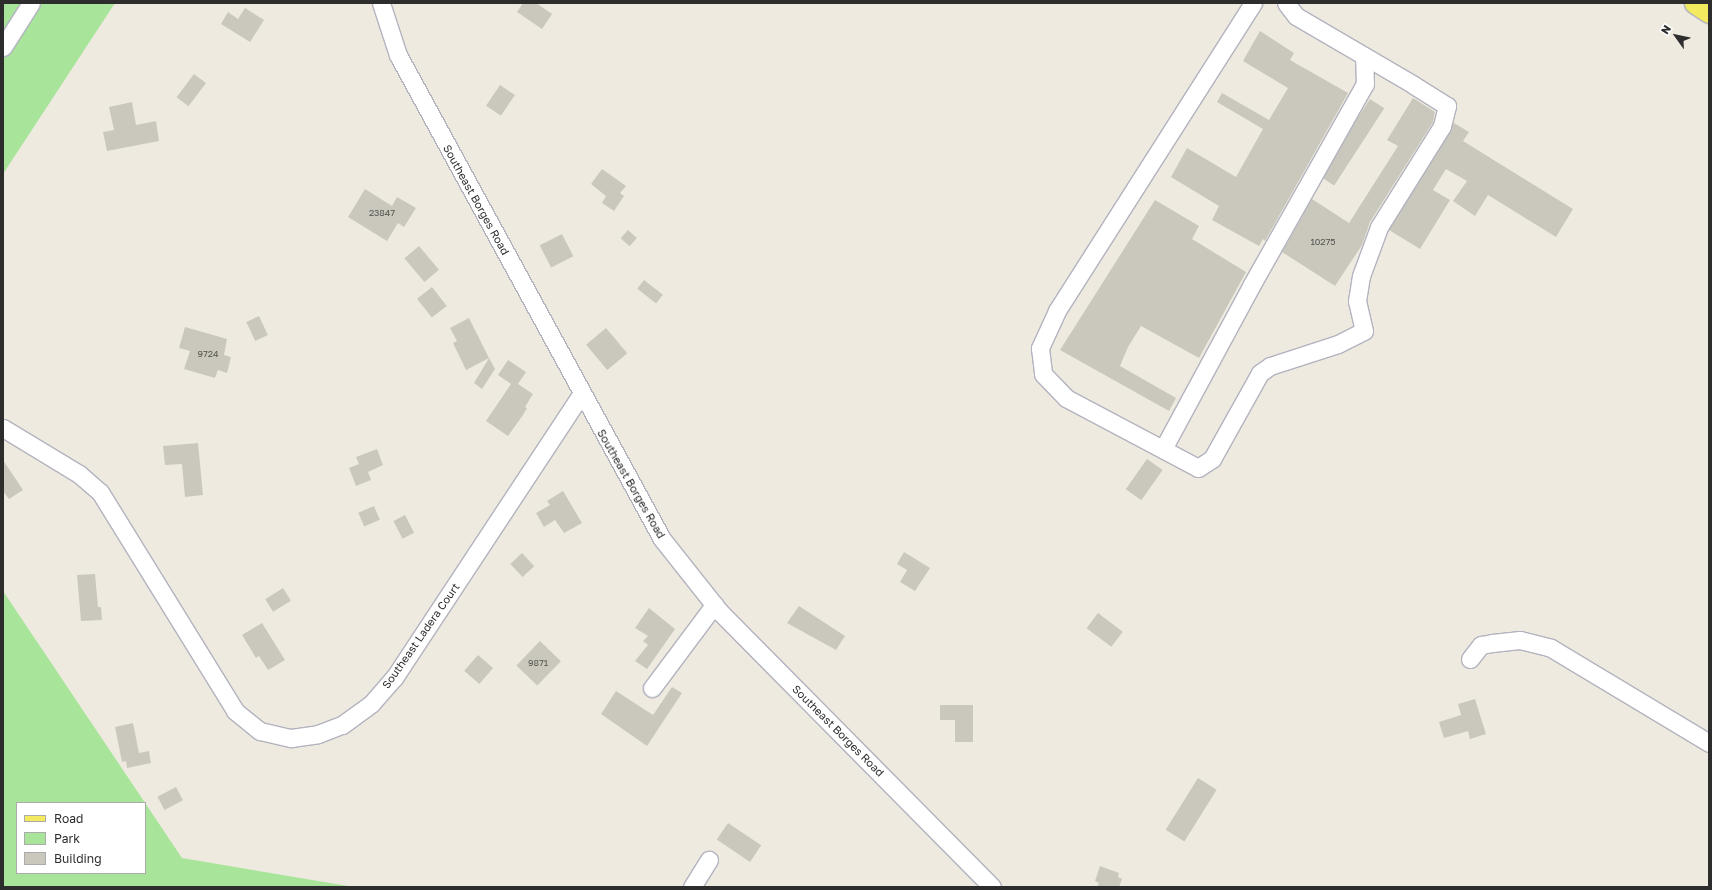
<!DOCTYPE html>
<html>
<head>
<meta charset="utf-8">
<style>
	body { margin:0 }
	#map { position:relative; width:1712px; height:890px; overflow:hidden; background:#eeeadf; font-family:"Golos Text",sans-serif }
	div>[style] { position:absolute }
	.green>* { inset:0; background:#a8e59b }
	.building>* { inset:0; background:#cac8bd; transform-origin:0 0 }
	.roads { filter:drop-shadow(1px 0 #b3b3c0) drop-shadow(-1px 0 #b3b3c0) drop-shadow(0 1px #b3b3c0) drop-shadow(0 -1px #b3b3c0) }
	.minor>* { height:17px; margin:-8.5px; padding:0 8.5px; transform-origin:8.5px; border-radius:8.5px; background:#fff }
	.major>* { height:21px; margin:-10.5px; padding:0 10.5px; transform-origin:10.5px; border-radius:10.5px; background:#f4ea5f }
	span { translate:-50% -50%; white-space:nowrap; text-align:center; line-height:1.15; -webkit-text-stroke:3px #fff; paint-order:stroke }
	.number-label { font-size:9px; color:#545451 }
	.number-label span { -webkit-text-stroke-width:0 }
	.street-label { font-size:11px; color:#2d2d2d }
	.frame { position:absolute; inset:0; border:4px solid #2d2d2d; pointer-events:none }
	.legend { position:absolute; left:16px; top:802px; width:130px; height:72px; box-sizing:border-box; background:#fff; border:1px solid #ababab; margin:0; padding:5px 7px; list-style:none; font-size:12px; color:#2d2d2d }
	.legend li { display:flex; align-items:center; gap:8px; height:20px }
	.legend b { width:20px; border:1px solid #ababab }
	.north { position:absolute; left:1656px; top:16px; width:40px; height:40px; -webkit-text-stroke:3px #fff; paint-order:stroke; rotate:303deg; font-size:11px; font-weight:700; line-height:16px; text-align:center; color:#2d2d2d }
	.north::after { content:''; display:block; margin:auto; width:14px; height:18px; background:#2d2d2d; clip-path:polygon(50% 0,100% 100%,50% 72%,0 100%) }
</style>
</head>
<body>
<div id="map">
	<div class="green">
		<i style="clip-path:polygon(3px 3px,115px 3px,3px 174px)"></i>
		<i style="clip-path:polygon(evenodd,3px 591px,182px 858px,354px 887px,3px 887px,3px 591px,17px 803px,145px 803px,145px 873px,17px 873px,17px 803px)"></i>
	</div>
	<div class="building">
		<i style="clip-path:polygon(523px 3px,536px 3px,552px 14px,542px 29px,517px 12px)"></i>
		<i style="clip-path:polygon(245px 8px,264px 20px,250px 42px,221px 24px,228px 12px,238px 19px)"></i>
		<i style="clip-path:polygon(1260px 31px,1294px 53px,1290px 60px,1348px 93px,1265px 241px,1263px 239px,1259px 246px,1212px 220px,1219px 206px,1171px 177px,1187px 148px,1236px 177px,1263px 129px,1217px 102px,1222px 93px,1269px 120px,1288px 88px,1243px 61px)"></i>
		<i style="left:194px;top:74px;width:15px;height:29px;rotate:37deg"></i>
		<i style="left:500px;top:85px;width:18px;height:25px;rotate:34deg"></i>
		<i style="clip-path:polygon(1413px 98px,1435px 112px,1433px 122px,1370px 222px,1362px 245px,1335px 286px,1282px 252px,1312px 199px,1349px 223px,1398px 146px,1387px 140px)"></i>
		<i style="left:1370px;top:99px;width:17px;height:92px;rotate:33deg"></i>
		<i style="clip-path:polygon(132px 102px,136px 125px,156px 121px,159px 141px,107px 151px,103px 132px,114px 130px,109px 107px)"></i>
		<i style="clip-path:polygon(1454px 123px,1469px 132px,1463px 141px,1573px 209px,1556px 237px,1488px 195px,1475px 216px,1453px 201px,1467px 181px,1446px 169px,1433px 190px,1450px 200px,1420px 249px,1389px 230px)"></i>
		<i style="clip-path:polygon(602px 169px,626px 186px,620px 193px,624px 196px,614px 211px,602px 203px,606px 196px,591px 184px)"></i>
		<i style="clip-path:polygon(365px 189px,392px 206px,397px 197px,416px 208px,404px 227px,398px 223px,387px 241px,348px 217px)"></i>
		<i style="clip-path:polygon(1155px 200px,1199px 226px,1192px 239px,1246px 272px,1199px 358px,1141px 326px,1128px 347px,1120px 366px,1176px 398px,1169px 411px,1060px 350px)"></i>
		<i style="left:628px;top:230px;width:12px;height:11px;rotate:42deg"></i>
		<i style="left:562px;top:234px;width:25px;height:25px;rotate:63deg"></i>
		<i style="left:419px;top:246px;width:31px;height:19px;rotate:50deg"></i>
		<i style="left:644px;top:280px;width:24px;height:11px;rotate:38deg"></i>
		<i style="left:432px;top:287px;width:24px;height:19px;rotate:52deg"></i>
		<i style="left:259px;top:316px;width:21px;height:14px;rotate:65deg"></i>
		<i style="clip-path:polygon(469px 318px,489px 358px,466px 370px,453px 343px,457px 341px,450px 328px)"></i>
		<i style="clip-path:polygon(185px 327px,227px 339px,224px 355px,231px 357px,227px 373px,218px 370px,215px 378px,184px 369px,190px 351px,179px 348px)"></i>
		<i style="left:606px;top:328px;width:33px;height:26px;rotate:50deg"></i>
		<i style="clip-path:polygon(489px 358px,495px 369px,482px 389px,474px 383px)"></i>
		<i style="clip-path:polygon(508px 360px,526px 372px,518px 384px,533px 394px,525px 407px,527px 408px,523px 415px,508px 436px,486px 421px,511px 384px,498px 375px)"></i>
		<i style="clip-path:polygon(198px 443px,203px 495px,185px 497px,182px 464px,165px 465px,163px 446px)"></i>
		<i style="clip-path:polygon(377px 449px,383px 465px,368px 472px,371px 480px,356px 486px,349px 468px,359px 464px,356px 457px)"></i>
		<i style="left:1147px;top:459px;width:19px;height:37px;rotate:35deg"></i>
		<i style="clip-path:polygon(3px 460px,23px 490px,9px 499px,3px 491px)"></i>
		<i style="clip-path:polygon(563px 491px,582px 523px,564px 533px,555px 520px,544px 527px,536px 513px,550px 505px,547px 501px)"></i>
		<i style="left:374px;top:506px;width:15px;height:17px;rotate:67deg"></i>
		<i style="left:405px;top:515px;width:20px;height:13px;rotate:63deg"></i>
		<i style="clip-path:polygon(904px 552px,930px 568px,915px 591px,900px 582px,907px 570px,897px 564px)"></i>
		<i style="left:522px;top:553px;width:18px;height:16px;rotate:47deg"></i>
		<i style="clip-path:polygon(95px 574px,98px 607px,101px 607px,102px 620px,81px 621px,77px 575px)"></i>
		<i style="left:283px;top:588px;width:15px;height:21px;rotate:58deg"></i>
		<i style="clip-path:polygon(799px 606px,845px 636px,836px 650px,787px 623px)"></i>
		<i style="clip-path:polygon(649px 608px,675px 629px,647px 669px,635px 661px,648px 645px,643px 641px,648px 636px,635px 628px)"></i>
		<i style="left:1098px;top:613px;width:31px;height:19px;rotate:37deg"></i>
		<i style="clip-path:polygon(262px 623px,285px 660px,268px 670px,259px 656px,256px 658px,242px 635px)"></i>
		<i style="left:540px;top:641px;width:29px;height:34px;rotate:44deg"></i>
		<i style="left:478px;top:655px;width:20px;height:21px;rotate:41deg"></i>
		<i style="clip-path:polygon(672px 687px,682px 693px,647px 746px,601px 714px,616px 691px,653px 715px)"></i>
		<i style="clip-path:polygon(1475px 699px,1486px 734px,1470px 739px,1468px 731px,1444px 738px,1439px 722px,1461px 715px,1458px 704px)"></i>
		<i style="clip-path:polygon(940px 705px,973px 705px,973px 742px,955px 742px,955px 720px,940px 720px)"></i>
		<i style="clip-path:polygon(133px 723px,139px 753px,149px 751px,151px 763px,127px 768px,126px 761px,122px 762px,115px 727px)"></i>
		<i style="left:1198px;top:778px;width:22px;height:61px;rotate:32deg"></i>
		<i style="left:176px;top:787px;width:15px;height:21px;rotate:62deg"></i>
		<i style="left:728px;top:823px;width:40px;height:20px;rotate:34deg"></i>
		<i style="clip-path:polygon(1100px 866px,1119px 873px,1118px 877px,1122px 879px,1119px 887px,1097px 887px,1099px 883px,1095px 881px)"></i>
	</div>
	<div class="roads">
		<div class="minor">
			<i style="left:381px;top:3px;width:55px;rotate:71.9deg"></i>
			<i style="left:398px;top:55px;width:551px;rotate:61.39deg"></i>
			<i style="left:662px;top:539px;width:92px;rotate:51.6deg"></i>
			<i style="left:719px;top:611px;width:388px;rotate:45.3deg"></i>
			<i style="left:1253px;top:3px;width:365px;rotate:122.5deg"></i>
			<i style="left:1057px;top:311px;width:41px;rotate:114.7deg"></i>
			<i style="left:1040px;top:348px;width:26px;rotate:83deg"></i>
			<i style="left:1043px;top:374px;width:33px;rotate:46deg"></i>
			<i style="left:1066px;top:398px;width:149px;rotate:27.9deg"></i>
			<i style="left:1198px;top:468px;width:17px;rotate:-33deg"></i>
			<i style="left:1212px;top:459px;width:98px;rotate:-60.8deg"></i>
			<i style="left:1260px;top:373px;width:12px;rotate:-35deg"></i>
			<i style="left:1270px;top:366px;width:71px;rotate:-17.9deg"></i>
			<i style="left:1338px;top:344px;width:29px;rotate:-27deg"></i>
			<i style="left:1364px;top:331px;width:31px;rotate:-103deg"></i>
			<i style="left:1357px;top:301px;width:25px;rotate:-81deg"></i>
			<i style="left:1361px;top:276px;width:52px;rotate:-69.8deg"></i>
			<i style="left:1379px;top:227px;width:119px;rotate:-58deg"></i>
			<i style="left:1442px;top:126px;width:21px;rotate:-76deg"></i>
			<i style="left:1447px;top:106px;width:39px;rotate:-148deg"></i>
			<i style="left:1414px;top:85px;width:137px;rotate:-149.7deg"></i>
			<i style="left:1296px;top:16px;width:16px;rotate:-128deg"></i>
			<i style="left:3px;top:47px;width:52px;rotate:-57.5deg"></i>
			<i style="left:3px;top:428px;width:89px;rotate:31.2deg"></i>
			<i style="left:79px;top:474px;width:28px;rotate:41deg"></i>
			<i style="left:100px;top:492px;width:257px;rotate:58.3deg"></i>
			<i style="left:235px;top:711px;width:32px;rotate:39deg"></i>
			<i style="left:260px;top:731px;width:32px;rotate:13deg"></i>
			<i style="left:291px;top:738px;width:27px;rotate:-8deg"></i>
			<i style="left:318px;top:734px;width:26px;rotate:-21deg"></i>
			<i style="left:342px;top:725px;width:36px;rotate:-36deg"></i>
			<i style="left:371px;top:704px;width:35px;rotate:-49deg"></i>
			<i style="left:394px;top:678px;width:340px;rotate:-56.6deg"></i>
			<i style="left:1163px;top:449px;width:185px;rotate:-61.6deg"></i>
			<i style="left:1251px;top:286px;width:232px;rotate:-60.6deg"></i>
			<i style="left:1365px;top:84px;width:28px;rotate:-92deg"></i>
			<i style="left:1470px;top:659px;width:18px;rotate:-52deg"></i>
			<i style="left:1481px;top:645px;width:11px;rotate:-10deg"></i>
			<i style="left:1492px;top:643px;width:28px;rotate:-6deg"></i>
			<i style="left:1520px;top:640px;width:32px;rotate:14deg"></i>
			<i style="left:1551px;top:648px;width:184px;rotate:31deg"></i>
			<i style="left:652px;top:688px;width:104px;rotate:-53.2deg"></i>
			<i style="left:692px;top:887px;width:32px;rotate:-58deg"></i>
		</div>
		<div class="major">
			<i style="left:1695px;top:3px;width:17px;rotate:33deg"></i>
		</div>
	</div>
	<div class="number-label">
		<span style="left:382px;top:213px">23847</span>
		<span style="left:1323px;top:242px">10275</span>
		<span style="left:208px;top:354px">9724</span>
		<span style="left:538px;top:663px">9871</span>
	</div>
	<div class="street-label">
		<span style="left:476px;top:200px;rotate:61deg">Southeast Borges Road</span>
		<span style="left:631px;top:484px;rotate:60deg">Southeast Borges Road</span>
		<span style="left:421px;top:636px;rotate:-55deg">Southeast Ladera Court</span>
		<span style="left:838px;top:731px;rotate:45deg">Southeast Borges Road</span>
	</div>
	<div class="frame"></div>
	<ul class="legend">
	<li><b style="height:5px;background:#f4ea5f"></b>Road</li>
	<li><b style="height:11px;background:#a8e59b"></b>Park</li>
	<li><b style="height:11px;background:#cac8bd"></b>Building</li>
	</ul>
	<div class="north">N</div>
</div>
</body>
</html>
